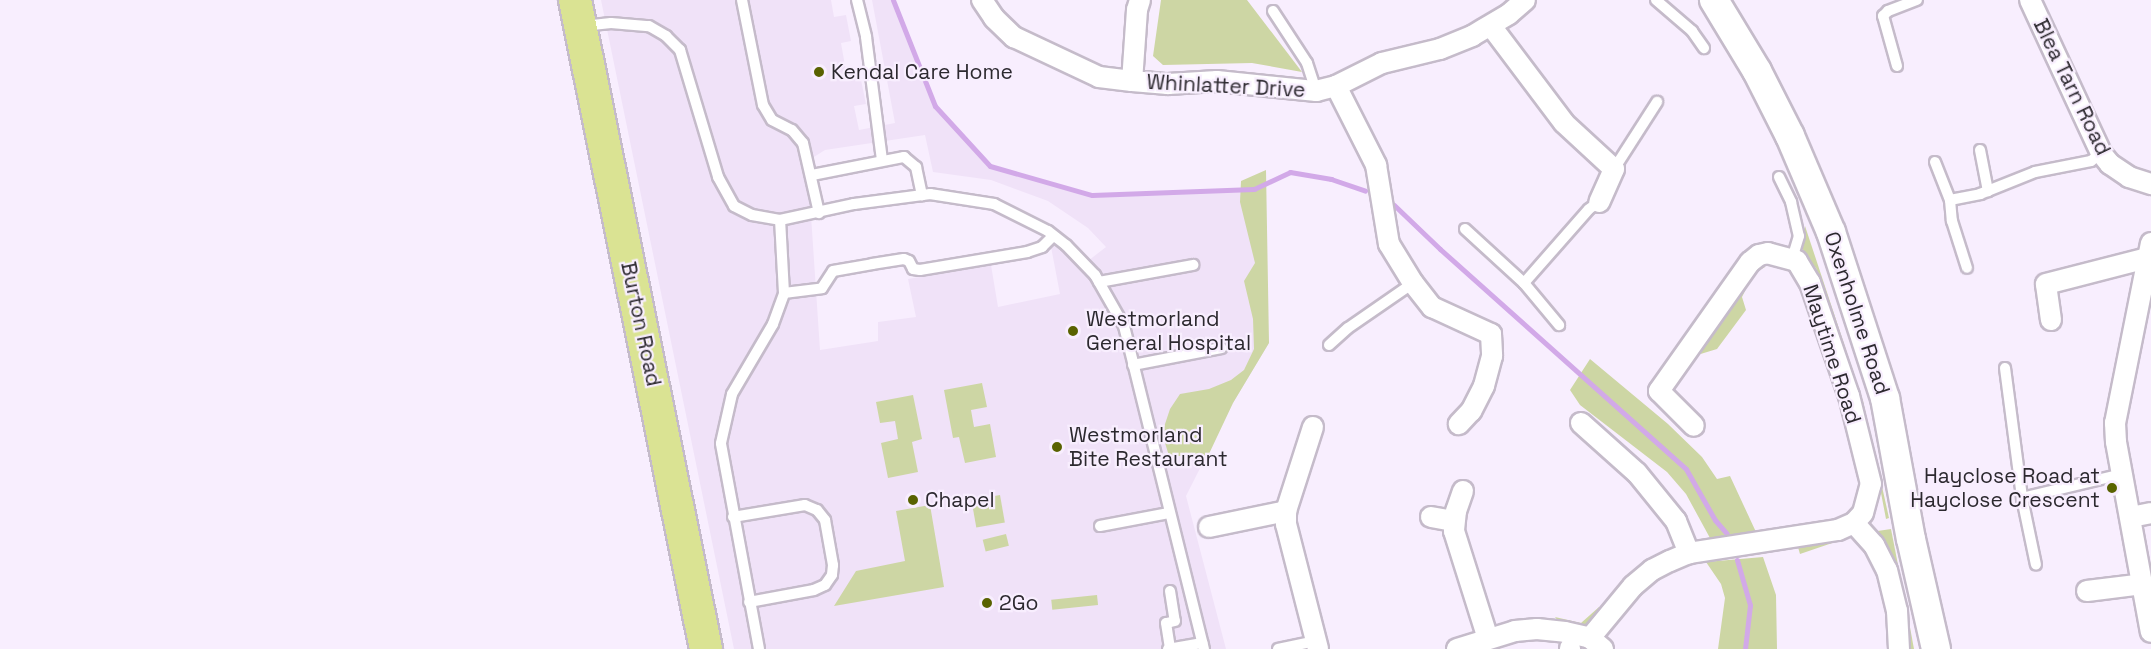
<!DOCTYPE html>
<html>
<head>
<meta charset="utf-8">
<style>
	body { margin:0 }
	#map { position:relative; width:2151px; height:649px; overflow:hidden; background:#f8eefe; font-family:"Space Grotesk",sans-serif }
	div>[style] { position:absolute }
	.built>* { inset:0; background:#f0e2f8 }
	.green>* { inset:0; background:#cdd6a4; transform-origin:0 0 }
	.stream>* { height:5px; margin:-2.5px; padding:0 2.5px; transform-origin:2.5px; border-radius:2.5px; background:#d2a9e8 }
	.roads { filter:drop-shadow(2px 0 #c5bbca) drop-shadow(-2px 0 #c5bbca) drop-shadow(0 2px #c5bbca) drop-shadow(0 -2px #c5bbca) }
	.service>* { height:10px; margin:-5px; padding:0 5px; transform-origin:5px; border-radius:5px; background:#fff }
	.minor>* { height:20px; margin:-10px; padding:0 10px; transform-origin:10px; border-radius:10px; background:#fff }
	.secondary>* { height:28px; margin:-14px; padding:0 14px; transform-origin:14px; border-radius:14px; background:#fff }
	.primary>* { height:32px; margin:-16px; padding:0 16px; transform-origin:16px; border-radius:16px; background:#dae393 }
	.dots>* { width:16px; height:16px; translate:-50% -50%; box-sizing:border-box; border:3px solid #f8eefe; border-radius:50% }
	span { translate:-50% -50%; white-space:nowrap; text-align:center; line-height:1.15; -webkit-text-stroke:4.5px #f8eefe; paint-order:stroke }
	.poi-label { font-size:21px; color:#2c292f }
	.left { translate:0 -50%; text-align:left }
	.right { translate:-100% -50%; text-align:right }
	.street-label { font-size:21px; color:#2c292f }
</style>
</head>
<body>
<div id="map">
	<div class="built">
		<i style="clip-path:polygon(evenodd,601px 0,831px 0,834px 17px,846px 15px,851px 41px,841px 43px,847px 77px,860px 75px,866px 104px,854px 106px,859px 130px,895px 123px,872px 0,892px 0,935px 106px,990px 166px,1092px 195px,1254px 189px,1269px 343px,1233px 403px,1186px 496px,1226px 649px,734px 649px,601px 0,925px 135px,933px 172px,991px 180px,1048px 201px,1088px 228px,1106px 247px,1084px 264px,1048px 231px,1060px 294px,998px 307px,991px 265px,908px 279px,916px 317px,878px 322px,878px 341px,820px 350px,811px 215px,819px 213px,809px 160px,825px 150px,925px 135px)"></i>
	</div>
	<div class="green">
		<i style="clip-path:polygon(1161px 0,1247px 0,1302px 72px,1252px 63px,1163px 65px,1153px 56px)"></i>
		<i style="clip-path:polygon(1266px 170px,1269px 343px,1233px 403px,1208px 456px,1169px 456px,1162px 433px,1170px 409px,1180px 394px,1209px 389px,1231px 380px,1244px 370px,1254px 349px,1253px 319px,1244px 281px,1255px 263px,1240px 202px,1241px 181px)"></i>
		<i style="clip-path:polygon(1805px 226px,1863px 401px,1889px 518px,1886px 519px,1867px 420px,1848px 357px,1816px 268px,1802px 258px)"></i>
		<i style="clip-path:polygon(1764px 261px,1765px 267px,1754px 273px,1742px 297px,1746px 310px,1717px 349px,1694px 356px,1737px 291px)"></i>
		<i style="clip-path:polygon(1590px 359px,1668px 424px,1702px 457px,1717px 479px,1730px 476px,1756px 532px,1710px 538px,1686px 494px,1667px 472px,1580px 405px,1570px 390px)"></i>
		<i style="clip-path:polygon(982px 383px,987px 407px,971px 410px,974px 427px,990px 424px,996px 457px,965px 463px,959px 437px,953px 438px,944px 390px)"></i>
		<i style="clip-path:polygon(913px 395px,922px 439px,912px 442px,918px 472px,888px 478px,881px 443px,898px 439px,895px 421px,880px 423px,876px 402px)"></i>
		<i style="left:1000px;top:495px;width:28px;height:29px;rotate:80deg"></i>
		<i style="clip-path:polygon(930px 505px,944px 587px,834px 606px,856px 571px,905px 561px,896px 511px)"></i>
		<i style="clip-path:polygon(1891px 529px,1907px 611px,1914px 649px,1906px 649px,1871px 532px)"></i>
		<i style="left:1006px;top:534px;width:12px;height:24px;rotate:76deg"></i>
		<i style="clip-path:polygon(1841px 540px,1800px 554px,1797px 544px)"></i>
		<i style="clip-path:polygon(1763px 557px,1776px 595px,1777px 649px,1718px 649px,1725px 598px,1721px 584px,1706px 562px)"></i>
		<i style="left:1097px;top:595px;width:10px;height:46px;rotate:84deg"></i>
		<i style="clip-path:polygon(1599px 607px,1602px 609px,1587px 625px,1558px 621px,1555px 617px,1581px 623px)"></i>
	</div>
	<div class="stream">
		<i style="left:893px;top:0;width:114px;rotate:68.4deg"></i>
		<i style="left:935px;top:106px;width:81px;rotate:47.5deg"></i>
		<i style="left:990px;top:166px;width:106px;rotate:15.9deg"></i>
		<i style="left:1092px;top:195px;width:162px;rotate:-2.1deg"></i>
		<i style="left:1254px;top:189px;width:40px;rotate:-25deg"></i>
		<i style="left:1290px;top:172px;width:42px;rotate:9.7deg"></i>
		<i style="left:1331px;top:179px;width:36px;rotate:19deg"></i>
		<i style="left:1394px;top:205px;width:64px;rotate:43.7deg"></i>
		<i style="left:1440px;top:249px;width:330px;rotate:41.8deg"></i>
		<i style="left:1686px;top:469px;width:59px;rotate:60.4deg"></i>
		<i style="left:1715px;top:520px;width:18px;rotate:49deg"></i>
		<i style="left:1737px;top:560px;width:47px;rotate:73.9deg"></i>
		<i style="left:1750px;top:605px;width:44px;rotate:96.5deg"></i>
	</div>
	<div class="roads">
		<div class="service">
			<i style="left:742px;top:0;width:107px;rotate:78.7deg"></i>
			<i style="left:763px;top:105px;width:17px;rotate:59deg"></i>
			<i style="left:772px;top:120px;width:22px;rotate:27deg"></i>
			<i style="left:792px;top:130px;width:17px;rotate:50deg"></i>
			<i style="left:803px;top:143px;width:72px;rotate:77.1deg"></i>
			<i style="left:857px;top:0;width:38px;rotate:76deg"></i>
			<i style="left:866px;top:37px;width:124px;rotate:82.6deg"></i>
			<i style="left:1656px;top:0;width:48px;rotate:40.7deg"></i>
			<i style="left:1692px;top:31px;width:21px;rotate:55deg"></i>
			<i style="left:1273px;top:11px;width:62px;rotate:56.8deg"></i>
			<i style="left:1307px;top:63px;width:29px;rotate:72deg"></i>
			<i style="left:583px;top:26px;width:28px;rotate:-6deg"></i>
			<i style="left:611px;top:23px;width:38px;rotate:5deg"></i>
			<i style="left:649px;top:26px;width:20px;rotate:30deg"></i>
			<i style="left:666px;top:36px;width:20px;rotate:45deg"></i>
			<i style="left:680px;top:50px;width:133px;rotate:73.3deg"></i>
			<i style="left:718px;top:177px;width:33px;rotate:61deg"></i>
			<i style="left:734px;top:206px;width:20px;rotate:27deg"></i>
			<i style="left:752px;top:215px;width:28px;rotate:10deg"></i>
			<i style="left:780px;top:220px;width:76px;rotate:-12.2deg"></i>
			<i style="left:854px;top:204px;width:77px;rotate:-7.5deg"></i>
			<i style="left:930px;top:194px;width:65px;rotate:8.9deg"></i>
			<i style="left:994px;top:204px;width:60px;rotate:26.6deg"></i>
			<i style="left:1048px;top:231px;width:23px;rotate:38deg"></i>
			<i style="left:1066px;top:245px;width:42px;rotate:46deg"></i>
			<i style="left:1095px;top:275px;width:59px;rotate:60.4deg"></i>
			<i style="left:1124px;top:326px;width:333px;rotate:76.1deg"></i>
			<i style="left:1897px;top:66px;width:52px;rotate:-105.6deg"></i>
			<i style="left:1883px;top:16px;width:7px;rotate:-45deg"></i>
			<i style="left:1888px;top:11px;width:31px;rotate:-21deg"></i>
			<i style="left:1980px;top:150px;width:42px;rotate:79deg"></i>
			<i style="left:1935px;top:162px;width:41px;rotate:68.5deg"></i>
			<i style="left:1950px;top:200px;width:31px;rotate:-11deg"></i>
			<i style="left:1980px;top:194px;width:59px;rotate:-21.8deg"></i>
			<i style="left:2035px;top:172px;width:57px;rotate:-11.1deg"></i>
			<i style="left:2091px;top:161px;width:13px;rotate:-39deg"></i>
			<i style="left:1614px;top:169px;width:80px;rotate:-57.3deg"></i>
			<i style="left:812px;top:175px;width:94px;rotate:-11.1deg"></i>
			<i style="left:904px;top:157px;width:16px;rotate:40deg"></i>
			<i style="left:916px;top:167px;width:29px;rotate:78deg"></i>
			<i style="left:1779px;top:177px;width:28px;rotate:64deg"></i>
			<i style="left:1791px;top:202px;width:35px;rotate:77deg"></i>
			<i style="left:1799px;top:236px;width:24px;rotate:107deg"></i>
			<i style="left:1950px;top:200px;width:21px;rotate:85deg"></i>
			<i style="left:1952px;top:221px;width:49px;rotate:72.3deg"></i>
			<i style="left:1465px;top:229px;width:80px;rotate:42.5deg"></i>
			<i style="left:1524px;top:283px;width:55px;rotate:50.2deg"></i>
			<i style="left:1099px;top:282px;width:96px;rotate:-10.3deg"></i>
			<i style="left:1524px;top:283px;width:98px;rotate:-48.7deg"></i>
			<i style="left:1589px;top:209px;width:12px;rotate:-35deg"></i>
			<i style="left:784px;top:293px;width:38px;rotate:-7deg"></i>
			<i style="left:822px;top:288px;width:20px;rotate:-57deg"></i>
			<i style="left:833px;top:271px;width:40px;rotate:-10deg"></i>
			<i style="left:872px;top:264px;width:32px;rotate:-9deg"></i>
			<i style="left:904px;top:259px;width:5px;rotate:22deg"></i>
			<i style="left:909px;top:261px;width:9px;rotate:63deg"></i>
			<i style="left:913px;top:269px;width:7px;rotate:8deg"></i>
			<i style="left:920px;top:270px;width:109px;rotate:-9.5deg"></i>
			<i style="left:1027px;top:252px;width:16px;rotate:-18deg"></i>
			<i style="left:1042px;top:247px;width:16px;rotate:-45deg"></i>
			<i style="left:1329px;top:345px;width:25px;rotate:-42deg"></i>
			<i style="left:1348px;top:328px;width:79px;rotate:-34.7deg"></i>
			<i style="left:1133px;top:365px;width:90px;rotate:-10.9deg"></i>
			<i style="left:2005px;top:368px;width:131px;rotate:82.5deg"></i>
			<i style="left:2022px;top:498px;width:68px;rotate:78.2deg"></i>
			<i style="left:2022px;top:498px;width:103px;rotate:-13.5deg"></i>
			<i style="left:733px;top:517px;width:73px;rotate:-9.5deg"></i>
			<i style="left:805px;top:505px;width:13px;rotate:23deg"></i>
			<i style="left:817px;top:510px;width:13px;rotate:51deg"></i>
			<i style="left:825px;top:520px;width:46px;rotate:79.9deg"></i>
			<i style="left:833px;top:565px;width:10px;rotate:96deg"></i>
			<i style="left:832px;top:575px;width:12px;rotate:125deg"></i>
			<i style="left:825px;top:585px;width:12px;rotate:156deg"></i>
			<i style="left:814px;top:590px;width:66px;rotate:169.5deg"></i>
			<i style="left:1100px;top:526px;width:70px;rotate:-10.7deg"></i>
			<i style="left:1170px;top:591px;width:30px;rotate:81deg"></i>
			<i style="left:1175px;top:621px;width:9px;rotate:167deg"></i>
			<i style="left:1166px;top:623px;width:26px;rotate:81deg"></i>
			<i style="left:759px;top:649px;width:209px;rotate:-100.5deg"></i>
			<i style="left:721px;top:443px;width:50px;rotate:-77.3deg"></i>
			<i style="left:732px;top:394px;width:81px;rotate:-59.6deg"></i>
			<i style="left:773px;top:324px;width:33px;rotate:-70deg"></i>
			<i style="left:784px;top:293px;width:73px;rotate:-93.1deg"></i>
			<i style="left:1168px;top:649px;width:35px;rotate:-10deg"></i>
			<i style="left:1278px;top:649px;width:39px;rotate:-12deg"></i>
		</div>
		<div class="minor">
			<i style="left:982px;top:0;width:22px;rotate:56deg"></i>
			<i style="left:994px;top:18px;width:28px;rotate:44deg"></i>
			<i style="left:1014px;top:37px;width:94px;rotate:25.2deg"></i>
			<i style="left:1099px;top:77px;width:33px;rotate:7deg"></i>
			<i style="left:1140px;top:0;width:10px;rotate:107deg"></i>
			<i style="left:1137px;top:10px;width:71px;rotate:94deg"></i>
			<i style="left:1132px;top:81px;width:36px;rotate:5deg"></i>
			<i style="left:1168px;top:84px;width:49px;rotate:-3.5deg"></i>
			<i style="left:1217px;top:81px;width:100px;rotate:5.8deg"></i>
			<i style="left:1316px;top:91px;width:21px;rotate:-14deg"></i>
			<i style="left:1336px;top:86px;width:51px;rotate:-26.6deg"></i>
			<i style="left:1382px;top:63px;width:60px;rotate:-13.6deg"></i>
			<i style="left:1440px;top:49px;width:35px;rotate:-22deg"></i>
			<i style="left:1472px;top:36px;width:43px;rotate:-30.7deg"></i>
			<i style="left:1509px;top:14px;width:21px;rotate:-41deg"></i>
			<i style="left:2030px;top:0;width:169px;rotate:65.1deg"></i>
			<i style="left:2101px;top:153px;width:14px;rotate:51deg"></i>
			<i style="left:2110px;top:164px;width:23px;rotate:34deg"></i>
			<i style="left:2129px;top:177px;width:23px;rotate:18deg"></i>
			<i style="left:1491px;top:26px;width:121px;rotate:53deg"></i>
			<i style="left:1564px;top:123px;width:68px;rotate:42.6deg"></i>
			<i style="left:1614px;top:169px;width:36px;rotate:114deg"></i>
			<i style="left:1336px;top:86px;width:89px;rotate:63.1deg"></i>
			<i style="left:1376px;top:165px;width:80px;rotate:80.7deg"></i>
			<i style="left:1389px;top:244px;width:46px;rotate:58.4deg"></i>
			<i style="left:1413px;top:283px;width:31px;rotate:52deg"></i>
			<i style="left:1432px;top:307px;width:65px;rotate:24.6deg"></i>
			<i style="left:1491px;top:334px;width:22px;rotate:87deg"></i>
			<i style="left:1492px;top:356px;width:31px;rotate:105deg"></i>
			<i style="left:1484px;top:386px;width:28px;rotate:117deg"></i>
			<i style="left:1471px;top:411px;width:18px;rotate:133deg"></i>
			<i style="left:2151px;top:243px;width:184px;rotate:101.3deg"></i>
			<i style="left:2115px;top:423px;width:19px;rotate:87deg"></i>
			<i style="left:2116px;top:442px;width:193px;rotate:79.6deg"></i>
			<i style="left:2051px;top:320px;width:36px;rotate:-98deg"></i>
			<i style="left:2046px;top:284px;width:104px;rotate:-14.4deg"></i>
			<i style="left:1581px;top:423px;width:75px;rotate:41.8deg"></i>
			<i style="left:1637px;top:473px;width:62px;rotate:50.9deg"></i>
			<i style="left:1676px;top:521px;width:35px;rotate:68deg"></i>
			<i style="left:1313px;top:427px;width:88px;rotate:107.8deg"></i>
			<i style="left:1286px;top:511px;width:13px;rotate:90deg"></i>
			<i style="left:1286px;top:524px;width:129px;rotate:75.6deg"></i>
			<i style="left:1463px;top:491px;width:21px;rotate:109deg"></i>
			<i style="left:1456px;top:511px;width:20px;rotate:96deg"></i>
			<i style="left:1454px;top:531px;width:113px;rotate:72.5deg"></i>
			<i style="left:1431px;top:517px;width:22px;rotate:10deg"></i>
			<i style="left:2131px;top:517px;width:20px;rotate:-11deg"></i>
			<i style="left:1854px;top:523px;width:30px;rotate:48deg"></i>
			<i style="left:1874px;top:545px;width:28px;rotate:63deg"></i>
			<i style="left:1887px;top:570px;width:42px;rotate:76.3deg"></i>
			<i style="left:1897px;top:611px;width:38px;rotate:87deg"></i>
			<i style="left:1209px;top:527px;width:79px;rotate:-11.7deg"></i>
			<i style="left:2087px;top:591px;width:56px;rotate:-7.1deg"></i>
			<i style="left:1590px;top:638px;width:67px;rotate:-50.4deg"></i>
			<i style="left:1633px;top:586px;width:25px;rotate:-40deg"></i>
			<i style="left:1652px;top:570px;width:20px;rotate:-27deg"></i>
			<i style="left:1670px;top:561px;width:21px;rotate:-23deg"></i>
			<i style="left:1689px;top:553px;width:151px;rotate:-8.8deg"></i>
			<i style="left:1838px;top:530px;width:17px;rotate:-24deg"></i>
			<i style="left:1854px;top:523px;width:13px;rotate:-48deg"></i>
			<i style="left:1863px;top:513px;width:30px;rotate:-75deg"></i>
			<i style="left:1871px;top:484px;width:91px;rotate:-104deg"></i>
			<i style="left:1849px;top:396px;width:120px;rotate:-109deg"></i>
			<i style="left:1810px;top:283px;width:26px;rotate:-121deg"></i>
			<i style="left:1797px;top:261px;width:30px;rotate:-165deg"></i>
			<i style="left:1768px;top:253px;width:9px;rotate:167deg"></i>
			<i style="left:1759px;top:255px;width:11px;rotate:142deg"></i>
			<i style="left:1750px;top:262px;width:158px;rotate:125.2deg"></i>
			<i style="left:1659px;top:391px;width:49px;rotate:45deg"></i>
			<i style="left:1570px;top:648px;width:1px;rotate:90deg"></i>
			<i style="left:1457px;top:649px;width:61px;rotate:-17.2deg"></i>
			<i style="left:1515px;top:631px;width:22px;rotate:-5deg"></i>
			<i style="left:1537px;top:629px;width:28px;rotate:6deg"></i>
			<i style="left:1565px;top:632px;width:26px;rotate:13deg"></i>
			<i style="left:1590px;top:638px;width:17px;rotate:40deg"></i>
		</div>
		<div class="secondary">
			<i style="left:1714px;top:0;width:83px;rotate:58.8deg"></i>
			<i style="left:1757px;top:71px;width:73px;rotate:63.1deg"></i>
			<i style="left:1790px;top:136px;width:104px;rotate:66.9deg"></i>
			<i style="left:1831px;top:232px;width:175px;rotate:72deg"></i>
			<i style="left:1885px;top:398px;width:143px;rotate:79.6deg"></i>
			<i style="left:1911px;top:539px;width:113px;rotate:77.2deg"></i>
		</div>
		<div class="primary">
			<i style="left:575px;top:0;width:662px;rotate:78.59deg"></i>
		</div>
	</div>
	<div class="dots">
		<i style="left:819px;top:72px;background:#596200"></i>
		<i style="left:1073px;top:331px;background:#596200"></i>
		<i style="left:1057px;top:447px;background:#596200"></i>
		<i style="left:2112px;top:488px;background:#596200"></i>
		<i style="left:913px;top:500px;background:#596200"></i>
		<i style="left:987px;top:603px;background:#596200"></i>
	</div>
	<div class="poi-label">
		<span class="left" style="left:831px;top:72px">Kendal Care Home</span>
		<span class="left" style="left:1086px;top:331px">Westmorland<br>General Hospital</span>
		<span class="left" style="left:1069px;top:447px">Westmorland<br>Bite Restaurant</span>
		<span class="right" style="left:2100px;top:488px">Hayclose Road at<br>Hayclose Crescent</span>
		<span class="left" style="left:925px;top:500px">Chapel</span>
		<span class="left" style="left:999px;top:603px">2Go</span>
	</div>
	<div class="street-label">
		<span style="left:1226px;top:86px;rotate:3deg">Whinlatter Drive</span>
		<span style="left:2072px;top:87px;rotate:64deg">Blea Tarn Road</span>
		<span style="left:1857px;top:313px;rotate:72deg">Oxenholme Road</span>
		<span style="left:641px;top:324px;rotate:78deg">Burton Road</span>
		<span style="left:1832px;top:354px;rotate:72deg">Maytime Road</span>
	</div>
</div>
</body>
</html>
